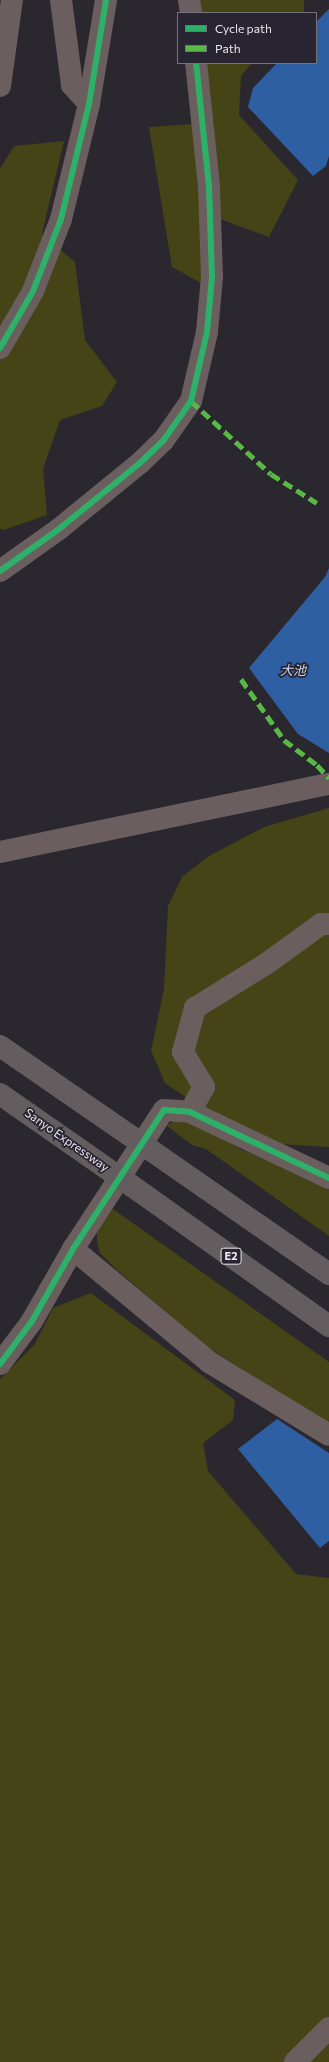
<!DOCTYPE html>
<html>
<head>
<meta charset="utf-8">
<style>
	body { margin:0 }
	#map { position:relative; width:329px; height:2062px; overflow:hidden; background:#2a272e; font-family:Commissioner,"Noto Sans JP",sans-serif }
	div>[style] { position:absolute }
	.green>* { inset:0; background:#444416; transform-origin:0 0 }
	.water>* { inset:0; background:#2e5fa2 }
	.minor>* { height:22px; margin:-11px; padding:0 11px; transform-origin:11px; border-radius:11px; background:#6b5e5e }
	.highway>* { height:22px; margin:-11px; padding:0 11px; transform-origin:11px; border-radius:11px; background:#645d60 }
	.highway-bridge>* { height:22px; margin:-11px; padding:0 11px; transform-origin:11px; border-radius:11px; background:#645d60 }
	.quiet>* { height:5px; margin-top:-2.5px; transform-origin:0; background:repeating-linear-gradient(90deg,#58b947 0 10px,transparent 0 15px) }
	.cycleway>* { height:6px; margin:-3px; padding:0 3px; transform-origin:3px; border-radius:3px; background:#2db169 }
	span { translate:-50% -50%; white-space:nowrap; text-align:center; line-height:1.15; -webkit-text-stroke:3.5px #292431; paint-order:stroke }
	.shield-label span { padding:1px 3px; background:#292431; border:1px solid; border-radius:3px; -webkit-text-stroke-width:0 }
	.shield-label { font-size:11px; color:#ebe9f1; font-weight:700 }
	.street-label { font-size:12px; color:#ebe9f1 }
	.water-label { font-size:13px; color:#c8d7eb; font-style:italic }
	.legend { position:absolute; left:177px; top:12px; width:140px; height:52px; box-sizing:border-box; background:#292431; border:1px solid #77737e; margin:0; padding:5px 7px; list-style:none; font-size:12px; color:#ebe9f1 }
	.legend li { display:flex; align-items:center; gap:8px; height:20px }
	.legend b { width:20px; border:1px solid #77737e }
</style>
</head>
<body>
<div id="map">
	<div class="green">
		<i style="left:180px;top:0;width:124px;height:13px"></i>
		<i style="clip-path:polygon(187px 63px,252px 63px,241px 76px,239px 115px,298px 180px,269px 237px,201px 212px,201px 283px,172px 267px,149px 127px,194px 124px)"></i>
		<i style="clip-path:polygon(64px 141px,42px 234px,75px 262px,85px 340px,117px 382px,102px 406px,60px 420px,43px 469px,47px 515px,4px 530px,0 529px,0 169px,14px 146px)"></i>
		<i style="clip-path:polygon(329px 808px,329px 1147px,279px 1144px,218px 1119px,165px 1083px,151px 1051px,164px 989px,168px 906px,182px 877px,209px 856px,264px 827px)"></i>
		<i style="clip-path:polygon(191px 1120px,242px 1150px,295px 1170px,329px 1187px,329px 1236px,206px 1149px,192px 1145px,167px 1126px,173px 1121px)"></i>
		<i style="clip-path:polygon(110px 1207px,329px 1362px,329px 1425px,206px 1346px,117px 1270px,100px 1253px,97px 1242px,97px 1233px)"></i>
		<i style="clip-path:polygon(91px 1293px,235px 1400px,233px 1420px,203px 1443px,208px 1471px,296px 1574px,329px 1578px,329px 2062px,0 2062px,0 1379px,35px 1344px,53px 1308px)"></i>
	</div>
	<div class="water">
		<i style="clip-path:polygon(329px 9px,329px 156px,326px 166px,313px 176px,248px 107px,253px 88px,277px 63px,316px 63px,316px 22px)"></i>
		<i style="clip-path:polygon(329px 568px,329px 753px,298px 734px,249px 668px,325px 577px)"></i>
		<i style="clip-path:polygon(277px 1419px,329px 1453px,329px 1541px,320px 1548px,238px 1449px)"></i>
	</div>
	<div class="minor">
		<i style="left:61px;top:0;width:86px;rotate:82.6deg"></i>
		<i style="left:72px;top:85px;width:25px;rotate:48deg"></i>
		<i style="left:189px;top:0;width:13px;rotate:81deg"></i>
		<i style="left:0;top:86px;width:87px;rotate:-82.1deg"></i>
		<i style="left:0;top:348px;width:66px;rotate:-59.9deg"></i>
		<i style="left:33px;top:291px;width:77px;rotate:-68.7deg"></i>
		<i style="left:61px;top:219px;width:118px;rotate:-76.3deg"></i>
		<i style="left:89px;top:104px;width:105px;rotate:-80.7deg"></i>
		<i style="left:0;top:571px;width:72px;rotate:-35.4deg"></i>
		<i style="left:59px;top:529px;width:104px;rotate:-39.2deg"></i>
		<i style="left:140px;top:463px;width:32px;rotate:-44deg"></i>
		<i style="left:163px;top:441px;width:49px;rotate:-55deg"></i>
		<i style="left:191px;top:401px;width:71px;rotate:-76.9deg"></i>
		<i style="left:207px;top:332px;width:55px;rotate:-84.8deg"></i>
		<i style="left:212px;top:277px;width:91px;rotate:-91.9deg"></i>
		<i style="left:209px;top:186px;width:124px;rotate:-96deg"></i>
		<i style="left:0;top:852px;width:336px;rotate:-11.7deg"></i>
		<i style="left:190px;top:1112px;width:29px;rotate:-61deg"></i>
		<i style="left:204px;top:1087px;width:41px;rotate:-121deg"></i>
		<i style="left:183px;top:1052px;width:46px;rotate:-74.7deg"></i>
		<i style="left:195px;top:1008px;width:84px;rotate:-31.8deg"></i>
		<i style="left:266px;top:964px;width:68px;rotate:-36deg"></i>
		<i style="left:321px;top:924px;width:8px"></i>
		<i style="left:73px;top:1249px;width:177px;rotate:39.7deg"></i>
		<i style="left:209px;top:1362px;width:140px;rotate:31.3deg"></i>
		<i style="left:0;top:1364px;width:54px;rotate:-53.3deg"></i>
		<i style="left:32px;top:1321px;width:83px;rotate:-60.3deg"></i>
		<i style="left:73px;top:1249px;width:166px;rotate:-56.8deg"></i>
		<i style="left:164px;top:1110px;width:26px;rotate:4deg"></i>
		<i style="left:190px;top:1112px;width:154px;rotate:25.4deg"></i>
		<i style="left:295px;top:2062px;width:48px;rotate:-45deg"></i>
	</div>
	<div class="highway">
		<i style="left:152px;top:1151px;width:216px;rotate:34.8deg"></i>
		<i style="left:132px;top:1186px;width:242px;rotate:35.4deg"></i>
	</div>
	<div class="highway-bridge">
		<i style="left:0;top:1046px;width:185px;rotate:34.6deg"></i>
		<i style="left:0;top:1094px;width:161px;rotate:34.9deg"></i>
	</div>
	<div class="quiet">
		<i style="left:191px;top:401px;width:108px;rotate:42.4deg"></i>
		<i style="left:271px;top:474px;width:54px;rotate:32.2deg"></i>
		<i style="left:241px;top:679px;width:75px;rotate:54.8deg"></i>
		<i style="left:284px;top:740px;width:41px;rotate:37.1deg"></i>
		<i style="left:317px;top:765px;width:18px;rotate:47deg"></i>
	</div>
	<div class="cycleway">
		<i style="left:0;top:348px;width:66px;rotate:-59.9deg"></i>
		<i style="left:33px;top:291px;width:77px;rotate:-68.7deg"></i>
		<i style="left:61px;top:219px;width:118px;rotate:-76.3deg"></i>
		<i style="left:89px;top:104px;width:105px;rotate:-80.7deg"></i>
		<i style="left:0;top:571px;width:72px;rotate:-35.4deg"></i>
		<i style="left:59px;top:529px;width:104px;rotate:-39.2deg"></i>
		<i style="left:140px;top:463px;width:32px;rotate:-44deg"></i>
		<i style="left:163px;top:441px;width:49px;rotate:-55deg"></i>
		<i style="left:191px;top:401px;width:71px;rotate:-76.9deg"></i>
		<i style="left:207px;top:332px;width:55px;rotate:-84.8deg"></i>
		<i style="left:212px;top:277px;width:91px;rotate:-91.9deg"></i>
		<i style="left:209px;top:186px;width:124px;rotate:-96deg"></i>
		<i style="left:0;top:1364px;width:54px;rotate:-53.3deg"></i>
		<i style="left:32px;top:1321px;width:83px;rotate:-60.3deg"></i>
		<i style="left:73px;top:1249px;width:166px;rotate:-56.8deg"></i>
		<i style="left:164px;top:1110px;width:26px;rotate:4deg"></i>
		<i style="left:190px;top:1112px;width:154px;rotate:25.4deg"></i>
	</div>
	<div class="shield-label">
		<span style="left:231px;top:1256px">E2</span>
	</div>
	<div class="street-label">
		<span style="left:67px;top:1140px;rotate:35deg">Sanyo Expressway</span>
	</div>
	<div class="water-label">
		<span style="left:293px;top:670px">大池</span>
	</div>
	<ul class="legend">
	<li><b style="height:5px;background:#2db169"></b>Cycle path</li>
	<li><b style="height:5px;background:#58b947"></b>Path</li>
	</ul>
</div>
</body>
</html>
